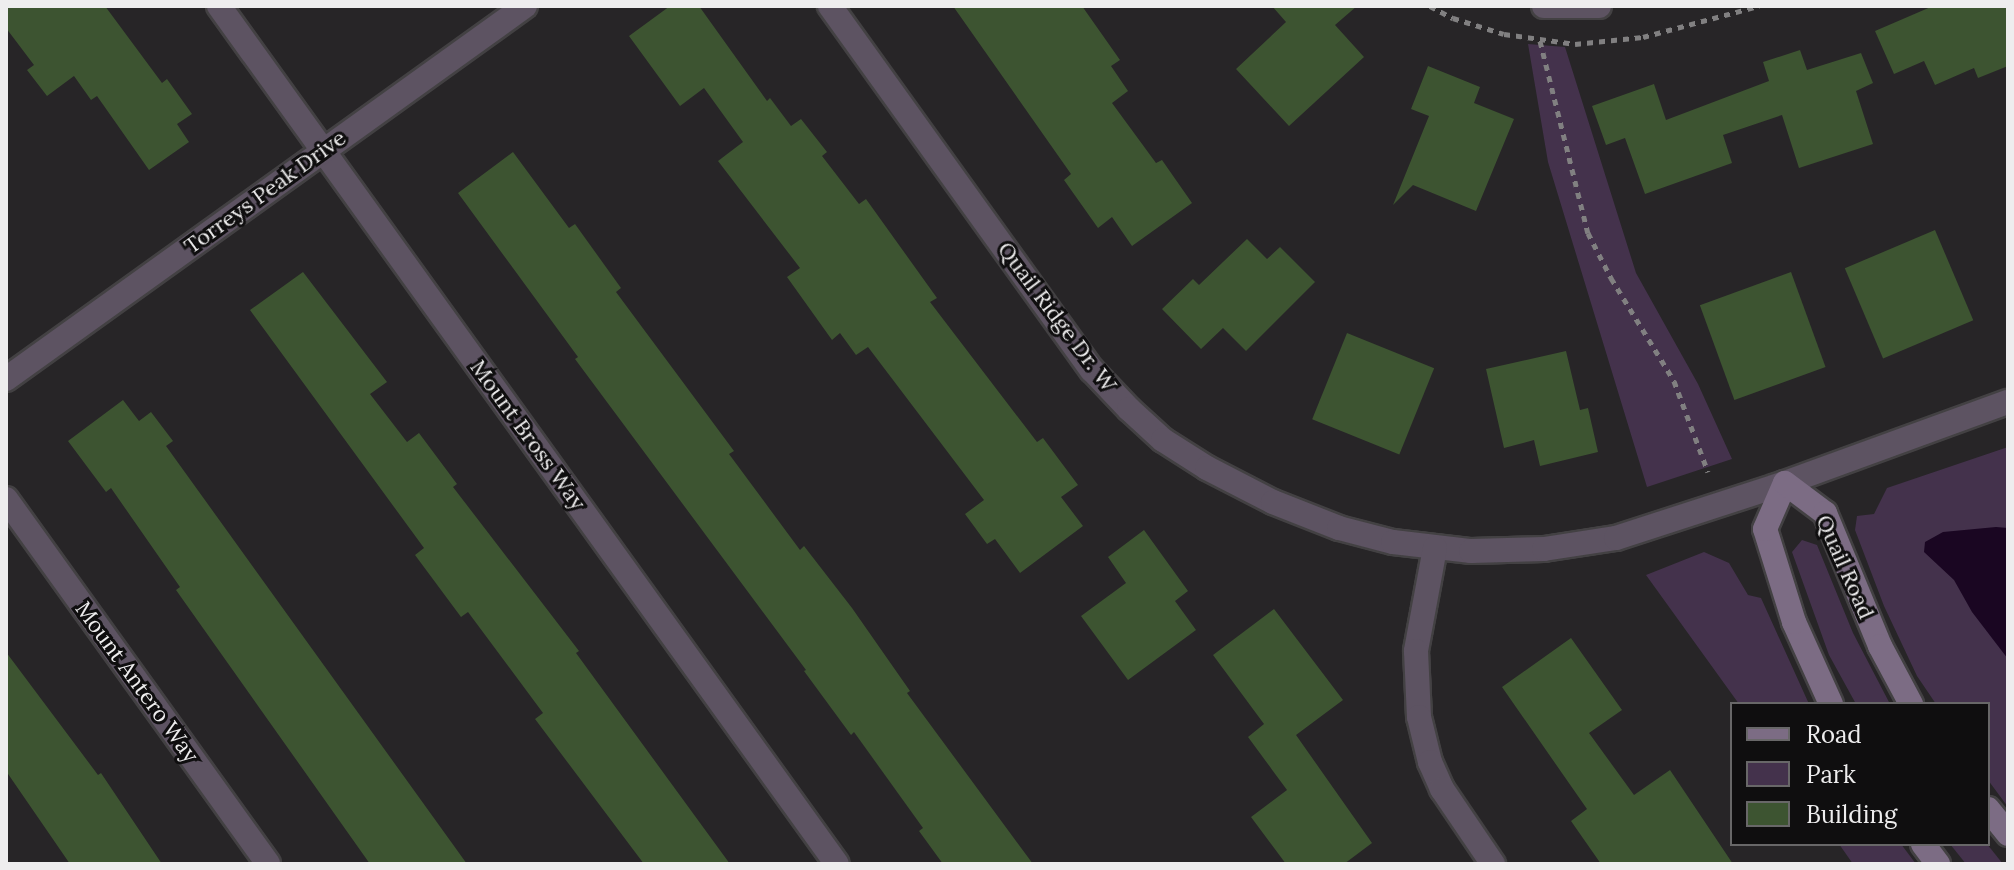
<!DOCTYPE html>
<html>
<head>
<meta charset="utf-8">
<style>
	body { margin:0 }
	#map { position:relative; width:2014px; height:870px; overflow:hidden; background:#272527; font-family:Lora,serif }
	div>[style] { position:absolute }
	.green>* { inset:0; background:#44324c }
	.water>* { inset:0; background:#1a0622 }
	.building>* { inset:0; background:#3d5431; transform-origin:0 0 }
	.path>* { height:5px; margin-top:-2.5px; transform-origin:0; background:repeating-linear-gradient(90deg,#818081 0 6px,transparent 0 12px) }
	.roads { filter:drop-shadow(2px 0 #434143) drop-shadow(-2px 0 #434143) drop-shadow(0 2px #434143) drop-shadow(0 -2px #434143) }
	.street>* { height:24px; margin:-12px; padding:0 12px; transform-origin:12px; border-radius:12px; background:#5d5362 }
	.secondary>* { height:24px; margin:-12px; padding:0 12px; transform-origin:12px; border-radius:12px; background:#7c6c84 }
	span { translate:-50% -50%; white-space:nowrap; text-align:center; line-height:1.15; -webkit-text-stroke:6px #0f0e0f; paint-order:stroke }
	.street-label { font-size:22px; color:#eeedee }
	.frame { position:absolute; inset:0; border:8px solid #eeedee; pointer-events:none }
	.legend { position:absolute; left:1730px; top:702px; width:260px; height:144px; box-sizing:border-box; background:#0f0e0f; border:2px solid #686768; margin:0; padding:10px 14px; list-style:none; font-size:24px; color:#eeedee }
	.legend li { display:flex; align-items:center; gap:16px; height:40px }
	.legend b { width:40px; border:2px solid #686768 }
</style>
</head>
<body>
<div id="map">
	<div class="green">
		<i style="clip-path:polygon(1528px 44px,1565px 47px,1636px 273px,1698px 384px,1732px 459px,1647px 487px,1548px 162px)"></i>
		<i style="clip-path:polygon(2008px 447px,2008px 807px,1988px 780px,1988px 704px,1936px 704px,1917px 676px,1884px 606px,1855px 530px,1857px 516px,1874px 514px,1887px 488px)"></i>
		<i style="clip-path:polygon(1802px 540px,1817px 545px,1853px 633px,1890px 704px,1856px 704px,1829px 655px,1792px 552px)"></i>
		<i style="clip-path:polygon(1704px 552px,1729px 563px,1748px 595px,1761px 598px,1809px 704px,1739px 704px,1646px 575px)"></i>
		<i style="clip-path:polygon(1839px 844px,1901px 844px,1916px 864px,1853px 864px)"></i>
		<i style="clip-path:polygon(1950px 844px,1987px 844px,2003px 864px,1966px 864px)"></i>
	</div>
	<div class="water">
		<i style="clip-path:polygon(1996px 527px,2008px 528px,2008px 659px,1972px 612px,1954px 580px,1924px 552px,1925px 542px,1943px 532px)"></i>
	</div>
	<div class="building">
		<i style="clip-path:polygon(6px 6px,105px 6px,162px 83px,167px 79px,192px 114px,177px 124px,189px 142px,149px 170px,97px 96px,91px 100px,74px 76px,47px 96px,27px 70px,34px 65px,6px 28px)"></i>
		<i style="clip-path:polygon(670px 6px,699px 6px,767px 101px,770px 98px,791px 126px,801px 119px,827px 152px,822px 156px,859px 204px,866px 199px,937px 298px,930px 302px,1037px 442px,1043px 438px,1078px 485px,1061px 497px,1083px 526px,1020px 573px,995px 539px,987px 544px,965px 514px,984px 500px,868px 347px,856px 355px,840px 333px,832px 340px,787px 277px,800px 268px,718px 161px,743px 142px,704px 88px,680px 106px,629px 36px)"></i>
		<i style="clip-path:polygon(953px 6px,1082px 6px,1120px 60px,1111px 66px,1128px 91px,1112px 103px,1156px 163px,1162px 160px,1192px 203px,1132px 246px,1112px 217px,1098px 228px,1064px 180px,1071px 174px)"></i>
		<i style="clip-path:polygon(1272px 6px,1357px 6px,1335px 25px,1364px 57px,1289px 126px,1236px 69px,1286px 22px)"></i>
		<i style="clip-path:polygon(1933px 6px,2008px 6px,2008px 66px,1978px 78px,1974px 68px,1935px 85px,1924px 61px,1894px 74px,1875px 31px)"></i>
		<i style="clip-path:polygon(1800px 50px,1807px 70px,1861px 53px,1873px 83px,1856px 91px,1873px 144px,1799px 168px,1782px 115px,1723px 135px,1732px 163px,1645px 194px,1625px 138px,1606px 145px,1592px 106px,1654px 84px,1666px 120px,1769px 81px,1763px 62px)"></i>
		<i style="clip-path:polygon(1428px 66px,1480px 87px,1474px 103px,1514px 119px,1476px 211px,1413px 185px,1393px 205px,1429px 116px,1411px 109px)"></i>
		<i style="clip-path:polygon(513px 152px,569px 228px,575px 224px,621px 288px,616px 292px,734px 451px,729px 454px,800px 550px,804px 546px,852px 608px,910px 691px,907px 693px,1033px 864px,943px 864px,919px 831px,923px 828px,854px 732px,851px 735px,804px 671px,806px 670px,575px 359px,578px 357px,458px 193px)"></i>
		<i style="left:1935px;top:230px;width:98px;height:98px;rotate:67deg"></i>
		<i style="clip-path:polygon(1247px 239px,1267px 259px,1280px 247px,1315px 282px,1246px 351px,1223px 328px,1201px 349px,1162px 309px,1193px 279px,1199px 285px)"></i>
		<i style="clip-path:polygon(303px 272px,387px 382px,370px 394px,407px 442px,419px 433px,457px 484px,453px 487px,579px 651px,576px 653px,730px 864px,644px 864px,535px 719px,543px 713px,468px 612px,461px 617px,415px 555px,424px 548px,250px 310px)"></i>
		<i style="left:1791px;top:272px;width:101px;height:97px;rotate:70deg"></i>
		<i style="left:1347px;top:333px;width:94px;height:93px;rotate:22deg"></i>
		<i style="clip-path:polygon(1566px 351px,1580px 410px,1588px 408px,1598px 452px,1540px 466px,1534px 440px,1504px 448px,1486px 369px)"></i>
		<i style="clip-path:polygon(123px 400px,139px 421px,151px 412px,173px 441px,166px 446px,467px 864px,370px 864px,176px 590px,180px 587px,111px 488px,106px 492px,68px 441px)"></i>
		<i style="clip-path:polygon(1144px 530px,1188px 591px,1175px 601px,1196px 630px,1128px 680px,1081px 616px,1126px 583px,1108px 557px)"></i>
		<i style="clip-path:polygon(1274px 609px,1343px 700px,1296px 735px,1372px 843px,1344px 864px,1286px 864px,1251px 817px,1287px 790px,1248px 737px,1264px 724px,1213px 655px)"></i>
		<i style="clip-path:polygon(1571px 638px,1622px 710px,1589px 733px,1634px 795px,1670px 770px,1733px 864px,1601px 864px,1571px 821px,1587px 809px,1502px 687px)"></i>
		<i style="clip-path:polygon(6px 652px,98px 775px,101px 773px,162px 864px,70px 864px,6px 771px)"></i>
	</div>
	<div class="path">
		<i style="left:1430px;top:6px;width:26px;rotate:28deg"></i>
		<i style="left:1453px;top:18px;width:53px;rotate:17.4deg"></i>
		<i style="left:1504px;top:34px;width:72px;rotate:8deg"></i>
		<i style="left:1575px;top:44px;width:68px;rotate:-5.9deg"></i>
		<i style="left:1643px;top:37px;width:120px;rotate:-15deg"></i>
		<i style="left:1540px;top:41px;width:198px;rotate:76deg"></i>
		<i style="left:1588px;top:233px;width:51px;rotate:62.9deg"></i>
		<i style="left:1611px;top:278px;width:121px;rotate:58.5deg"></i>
		<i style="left:1674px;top:381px;width:97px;rotate:69.5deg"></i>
	</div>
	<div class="roads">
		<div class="street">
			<i style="left:219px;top:6px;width:1057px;rotate:54.24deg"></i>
			<i style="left:830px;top:6px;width:448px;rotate:54.3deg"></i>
			<i style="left:1092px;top:370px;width:54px;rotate:46.5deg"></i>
			<i style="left:1129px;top:409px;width:46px;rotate:42.4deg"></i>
			<i style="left:1163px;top:440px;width:52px;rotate:32.5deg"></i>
			<i style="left:1207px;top:468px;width:74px;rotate:27.3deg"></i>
			<i style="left:1273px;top:502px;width:71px;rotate:21.5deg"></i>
			<i style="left:1339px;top:528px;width:56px;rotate:14.5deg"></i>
			<i style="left:1393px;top:542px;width:79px;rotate:6.6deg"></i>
			<i style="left:1471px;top:551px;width:73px;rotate:-1.6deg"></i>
			<i style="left:1544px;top:549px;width:73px;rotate:-8.7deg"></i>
			<i style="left:1616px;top:538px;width:178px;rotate:-18deg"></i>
			<i style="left:1785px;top:483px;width:237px;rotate:-20deg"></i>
			<i style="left:1544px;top:6px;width:55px"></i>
			<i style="left:6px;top:379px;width:639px;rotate:-35.7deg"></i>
			<i style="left:6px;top:499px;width:449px;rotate:54.3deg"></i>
			<i style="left:1435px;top:548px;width:105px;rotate:100.5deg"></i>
			<i style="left:1416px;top:651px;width:66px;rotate:87.4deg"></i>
			<i style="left:1419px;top:717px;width:46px;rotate:76.3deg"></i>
			<i style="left:1430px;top:762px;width:30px;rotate:66deg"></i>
			<i style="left:1442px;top:789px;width:91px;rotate:55.8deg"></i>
		</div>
		<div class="secondary">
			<i style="left:1831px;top:704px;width:90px;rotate:-114.3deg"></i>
			<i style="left:1794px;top:622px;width:97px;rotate:-107.3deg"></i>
			<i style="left:1765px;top:529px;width:50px;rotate:-66.5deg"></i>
			<i style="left:1785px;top:483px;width:50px;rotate:36.9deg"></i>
			<i style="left:1825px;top:513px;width:144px;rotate:67.5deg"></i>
			<i style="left:1880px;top:646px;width:66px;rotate:61.9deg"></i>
			<i style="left:1988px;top:809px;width:32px;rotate:51deg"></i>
			<i style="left:1923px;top:844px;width:25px;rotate:53deg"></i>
		</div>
	</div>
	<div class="street-label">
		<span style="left:265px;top:192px;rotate:-36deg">Torreys Peak Drive</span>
		<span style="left:1057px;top:317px;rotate:53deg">Quail Ridge Dr. W</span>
		<span style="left:528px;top:435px;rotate:54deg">Mount Bross Way</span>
		<span style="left:1845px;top:567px;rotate:66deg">Quail Road</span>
		<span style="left:137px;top:682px;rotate:54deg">Mount Antero Way</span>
	</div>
	<div class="frame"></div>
	<ul class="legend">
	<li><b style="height:10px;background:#7c6c84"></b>Road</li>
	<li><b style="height:22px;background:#44324c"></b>Park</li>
	<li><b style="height:22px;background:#3d5431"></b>Building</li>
	</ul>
</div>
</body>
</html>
